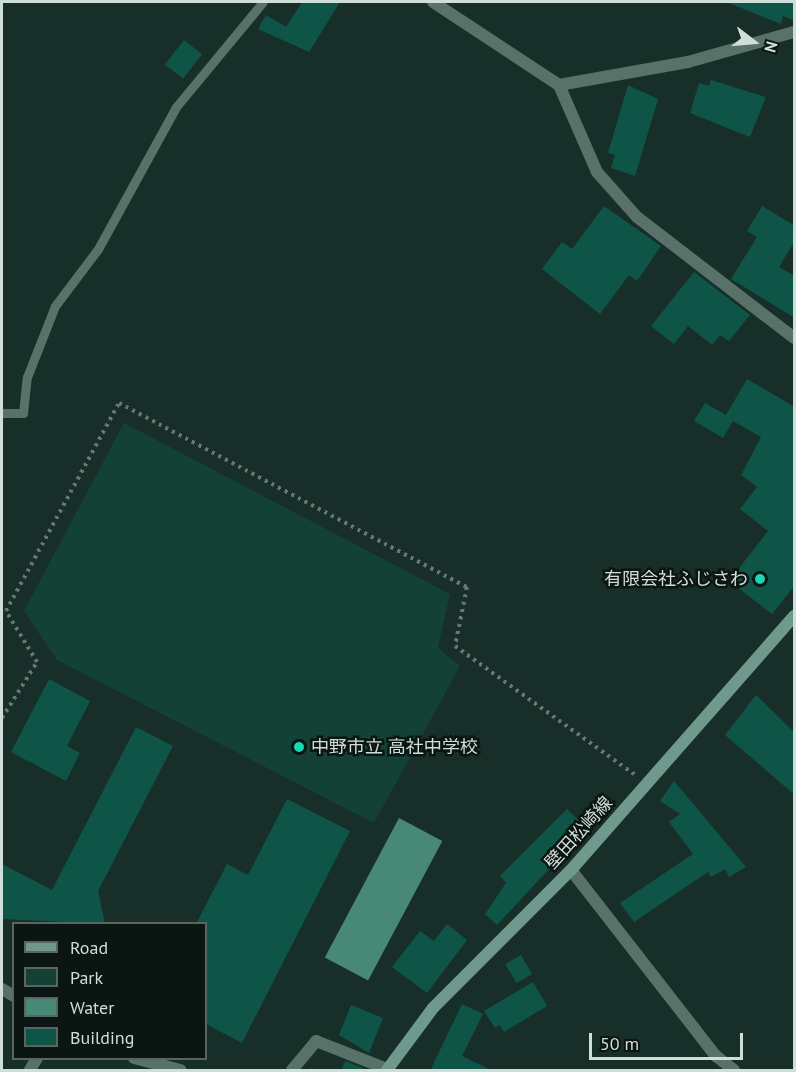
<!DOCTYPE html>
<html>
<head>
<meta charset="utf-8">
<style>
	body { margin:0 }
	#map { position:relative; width:796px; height:1072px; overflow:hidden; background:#182f29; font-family:"PT Sans","Noto Sans JP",sans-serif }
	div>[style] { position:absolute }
	.green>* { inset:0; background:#134136 }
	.water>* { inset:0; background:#488877; transform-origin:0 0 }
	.building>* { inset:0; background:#0e5547; transform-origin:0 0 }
	.path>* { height:4px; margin-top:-2px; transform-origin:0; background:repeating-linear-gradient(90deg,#657873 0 3px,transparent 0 7.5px) }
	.lane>* { height:9px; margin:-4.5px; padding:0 4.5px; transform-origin:4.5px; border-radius:4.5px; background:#587169 }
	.street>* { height:12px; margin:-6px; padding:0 6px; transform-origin:6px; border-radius:6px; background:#587169 }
	.secondary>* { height:12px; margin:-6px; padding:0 6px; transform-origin:6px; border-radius:6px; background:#70998d }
	.dots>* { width:16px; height:16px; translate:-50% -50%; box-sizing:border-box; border:3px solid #0b1512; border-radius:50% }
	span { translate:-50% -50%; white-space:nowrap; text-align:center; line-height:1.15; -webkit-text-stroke:5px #0b1512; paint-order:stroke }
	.poi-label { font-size:18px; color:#d0ded9 }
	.right { translate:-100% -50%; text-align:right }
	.left { translate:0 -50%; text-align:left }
	.street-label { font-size:18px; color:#d0ded9 }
	.frame { position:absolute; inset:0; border:3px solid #d0ded9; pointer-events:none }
	.legend { position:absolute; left:12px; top:922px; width:195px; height:138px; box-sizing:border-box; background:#0b1512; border:2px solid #5a6562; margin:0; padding:8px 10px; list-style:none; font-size:18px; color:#d0ded9 }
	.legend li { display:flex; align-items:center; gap:12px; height:30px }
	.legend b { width:30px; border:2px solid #5a6562 }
	.north { position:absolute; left:724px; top:12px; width:60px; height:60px; -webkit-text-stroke:4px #0b1512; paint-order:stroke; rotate:106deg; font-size:16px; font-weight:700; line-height:24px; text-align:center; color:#d0ded9 }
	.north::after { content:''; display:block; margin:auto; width:21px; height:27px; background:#d0ded9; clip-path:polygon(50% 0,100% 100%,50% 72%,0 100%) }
	.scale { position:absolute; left:589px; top:1033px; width:154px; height:27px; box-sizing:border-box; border:3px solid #d0ded9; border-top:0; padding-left:8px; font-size:18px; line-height:21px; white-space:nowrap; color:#d0ded9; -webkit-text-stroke:4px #0b1512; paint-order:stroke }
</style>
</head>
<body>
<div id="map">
	<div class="green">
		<i style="clip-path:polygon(124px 423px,450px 594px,438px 648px,460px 666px,374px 823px,57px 660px,24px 611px)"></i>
	</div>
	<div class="water">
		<i style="left:399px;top:818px;width:49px;height:158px;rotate:28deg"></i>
	</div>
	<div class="building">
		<i style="clip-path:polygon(302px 2px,340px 2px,309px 52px,258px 29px,266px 15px,286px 27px)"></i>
		<i style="clip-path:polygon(726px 2px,795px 2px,795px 21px,783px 16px,781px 24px)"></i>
		<i style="left:184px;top:40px;width:23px;height:31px;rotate:38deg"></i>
		<i style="clip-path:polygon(711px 80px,766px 97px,750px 137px,690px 113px,699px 83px,709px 86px)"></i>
		<i style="clip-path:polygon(628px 85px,658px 99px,635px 176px,611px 168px,615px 155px,608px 153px)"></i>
		<i style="clip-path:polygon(604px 206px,661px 246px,637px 281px,629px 275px,600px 314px,542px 269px,562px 242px,572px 249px)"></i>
		<i style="clip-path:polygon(762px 206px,795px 226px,795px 241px,779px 267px,795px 276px,795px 318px,731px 279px,757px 237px,747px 231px)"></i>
		<i style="clip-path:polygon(694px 272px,750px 315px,729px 341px,720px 335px,712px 345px,688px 326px,674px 344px,651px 326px)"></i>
		<i style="clip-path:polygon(747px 379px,795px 407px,795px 585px,772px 614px,729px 581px,768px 531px,740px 509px,757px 487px,741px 475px,761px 437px,733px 421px,723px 438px,694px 421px,705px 403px,726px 415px)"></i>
		<i style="clip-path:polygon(49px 679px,90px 701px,67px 746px,80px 753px,66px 781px,11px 752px)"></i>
		<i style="clip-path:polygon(756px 695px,795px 733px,795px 795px,725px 735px)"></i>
		<i style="clip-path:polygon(136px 727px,173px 746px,98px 891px,105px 924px,2px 919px,2px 864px,52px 890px)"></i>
		<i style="clip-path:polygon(674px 781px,746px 867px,729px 877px,725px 869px,711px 877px,708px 872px,634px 922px,620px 903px,693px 854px,669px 822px,680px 814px,660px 801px)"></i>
		<i style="clip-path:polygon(287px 799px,350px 831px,242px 1043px,206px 1024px,206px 924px,196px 924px,227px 864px,248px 875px)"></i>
		<i style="clip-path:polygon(567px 809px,587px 828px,497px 925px,485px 914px,506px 883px,500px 876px)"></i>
		<i style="clip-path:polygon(447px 924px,467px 940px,427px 993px,392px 967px,420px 931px,434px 941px)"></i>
		<i style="left:521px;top:955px;width:22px;height:18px;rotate:60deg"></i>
		<i style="clip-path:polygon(533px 982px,547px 1006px,504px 1032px,500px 1025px,495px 1028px,484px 1011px)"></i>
		<i style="clip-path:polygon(462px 1004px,483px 1014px,462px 1056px,493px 1071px,430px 1071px)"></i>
		<i style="clip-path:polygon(351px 1005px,383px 1018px,369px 1053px,339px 1035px)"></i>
		<i style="clip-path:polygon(345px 1061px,363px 1068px,362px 1071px,341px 1071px)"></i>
	</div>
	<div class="path">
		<i style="left:2px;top:718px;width:66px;rotate:-58deg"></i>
		<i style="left:37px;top:662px;width:60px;rotate:-121.3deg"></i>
		<i style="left:6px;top:611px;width:237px;rotate:-61.5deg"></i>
		<i style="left:119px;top:403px;width:394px;rotate:27.9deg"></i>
		<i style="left:467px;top:587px;width:60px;rotate:101.5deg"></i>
		<i style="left:455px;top:646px;width:221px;rotate:35.6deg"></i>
	</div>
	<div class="lane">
		<i style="left:2px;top:413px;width:21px"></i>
		<i style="left:23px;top:413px;width:36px;rotate:-84deg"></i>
		<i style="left:27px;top:377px;width:76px;rotate:-68.5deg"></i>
		<i style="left:55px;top:306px;width:71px;rotate:-53deg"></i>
		<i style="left:98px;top:249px;width:162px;rotate:-61.2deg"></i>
		<i style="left:176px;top:107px;width:136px;rotate:-50.4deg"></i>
	</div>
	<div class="street">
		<i style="left:433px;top:2px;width:151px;rotate:33.4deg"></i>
		<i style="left:559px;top:85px;width:95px;rotate:66.4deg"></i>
		<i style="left:597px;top:172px;width:60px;rotate:48.4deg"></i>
		<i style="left:637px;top:217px;width:198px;rotate:37.6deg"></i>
		<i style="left:559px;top:85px;width:131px;rotate:-10.1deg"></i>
		<i style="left:688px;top:62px;width:110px;rotate:-15.8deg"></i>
		<i style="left:571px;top:870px;width:236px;rotate:52.1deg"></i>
		<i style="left:716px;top:1056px;width:23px;rotate:38deg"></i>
		<i style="left:2px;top:989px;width:14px;rotate:30deg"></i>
		<i style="left:134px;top:1058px;width:48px;rotate:14.6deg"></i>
		<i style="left:30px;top:1070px;width:14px;rotate:-60deg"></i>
		<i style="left:292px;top:1070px;width:38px;rotate:-50deg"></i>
		<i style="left:316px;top:1041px;width:76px;rotate:21.5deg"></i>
	</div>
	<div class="secondary">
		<i style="left:387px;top:1070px;width:77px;rotate:-53.4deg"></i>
		<i style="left:433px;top:1008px;width:195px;rotate:-45deg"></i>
		<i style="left:571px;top:870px;width:338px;rotate:-48.7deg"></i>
	</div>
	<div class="dots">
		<i style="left:760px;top:579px;background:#19d5b2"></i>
		<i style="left:299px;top:747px;background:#19d5b2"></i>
	</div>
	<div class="poi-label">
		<span class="right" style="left:748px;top:579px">有限会社ふじさわ</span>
		<span class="left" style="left:311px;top:747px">中野市立 高社中学校</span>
	</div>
	<div class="street-label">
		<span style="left:579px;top:833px;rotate:-48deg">壁田松崎線</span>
	</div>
	<div class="frame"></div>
	<ul class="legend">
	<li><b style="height:8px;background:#70998d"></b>Road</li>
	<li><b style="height:16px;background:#134136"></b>Park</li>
	<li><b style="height:16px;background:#488877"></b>Water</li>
	<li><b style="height:16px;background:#0e5547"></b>Building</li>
	</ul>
	<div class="north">N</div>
	<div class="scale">50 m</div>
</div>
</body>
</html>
